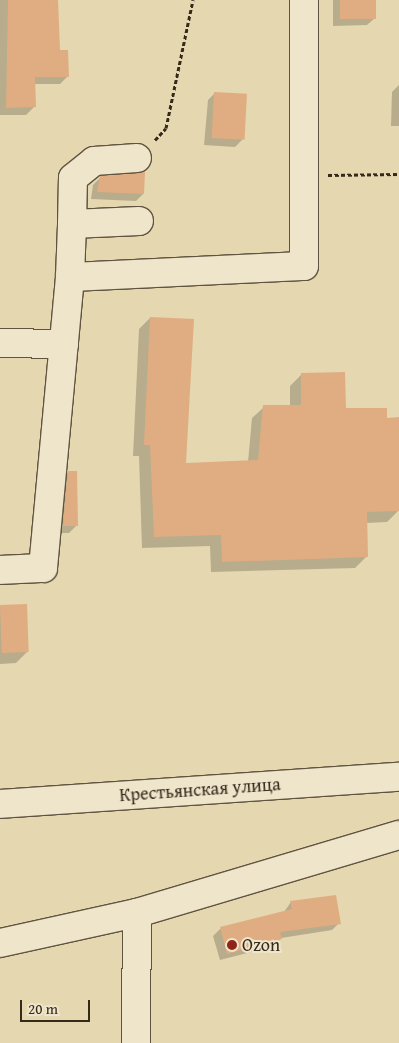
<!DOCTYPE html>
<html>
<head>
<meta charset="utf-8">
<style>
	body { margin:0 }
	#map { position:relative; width:399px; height:1043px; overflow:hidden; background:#e5d7af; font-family:"Gentium Book Plus",serif }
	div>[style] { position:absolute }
	.shadow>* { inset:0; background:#0003 }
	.building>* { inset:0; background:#e0ad82; transform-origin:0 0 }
	.path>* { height:3px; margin-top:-1.5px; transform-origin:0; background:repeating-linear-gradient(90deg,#34291b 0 4px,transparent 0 6.5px) }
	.roads { filter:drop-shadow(1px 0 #605440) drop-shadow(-1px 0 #605440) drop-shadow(0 1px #605440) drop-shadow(0 -1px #605440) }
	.minor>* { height:28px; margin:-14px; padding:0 14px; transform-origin:14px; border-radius:14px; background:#eee5cb }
	.dots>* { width:14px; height:14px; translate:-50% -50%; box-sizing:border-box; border:2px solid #eee5cb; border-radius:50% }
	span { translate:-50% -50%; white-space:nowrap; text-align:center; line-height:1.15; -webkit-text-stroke:4px #eee5cb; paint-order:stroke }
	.street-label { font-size:18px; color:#34291b }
	.poi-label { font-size:18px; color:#34291b }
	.left { translate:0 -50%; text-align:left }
	.scale { position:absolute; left:20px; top:1000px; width:70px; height:22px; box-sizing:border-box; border:2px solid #34291b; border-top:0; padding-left:6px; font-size:15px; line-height:18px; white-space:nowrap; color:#34291b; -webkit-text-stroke:4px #eee5cb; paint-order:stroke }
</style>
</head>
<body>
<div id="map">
	<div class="shadow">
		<i style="clip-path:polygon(0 0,57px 0,59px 51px,68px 76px,60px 84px,34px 84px,34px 107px,26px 115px,0 115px)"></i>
		<i style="clip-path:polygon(333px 0,374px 0,375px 18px,367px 25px,333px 26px)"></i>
		<i style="clip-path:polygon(399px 85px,399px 126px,391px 126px,392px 92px)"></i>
		<i style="clip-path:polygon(215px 93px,242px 140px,235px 147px,204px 145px,208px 100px)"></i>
		<i style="clip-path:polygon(101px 177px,143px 194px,136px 201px,91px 199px,93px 185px)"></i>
		<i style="clip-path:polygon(150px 318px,185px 464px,248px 462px,252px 418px,264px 407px,290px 406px,290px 386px,302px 374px,345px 410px,399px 510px,387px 522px,366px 523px,367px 556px,355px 568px,211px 572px,210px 546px,142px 548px,139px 456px,133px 456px,139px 329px)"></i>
		<i style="clip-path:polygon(68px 472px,76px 526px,69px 533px,56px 533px,61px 479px)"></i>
		<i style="clip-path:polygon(0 606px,28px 651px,16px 663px,0 664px)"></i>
		<i style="clip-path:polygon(291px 902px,339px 923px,332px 930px,281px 938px,274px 946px,220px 960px,213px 936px,220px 929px,284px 912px)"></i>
	</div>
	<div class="building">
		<i style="clip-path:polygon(8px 0,58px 0,60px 50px,68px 50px,69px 77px,35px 77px,36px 107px,6px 108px)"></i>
		<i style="left:340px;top:0;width:36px;height:19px"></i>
		<i style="left:214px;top:92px;width:33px;height:46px;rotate:3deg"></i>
		<i style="clip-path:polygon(145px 171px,144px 194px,97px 192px,100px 176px)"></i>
		<i style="clip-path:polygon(150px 317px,194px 319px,186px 463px,258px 460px,263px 405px,301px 405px,301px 373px,345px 372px,346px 408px,387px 408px,387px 418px,399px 417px,399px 511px,367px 512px,368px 557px,222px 562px,221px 535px,154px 537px,150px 445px,144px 445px)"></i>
		<i style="clip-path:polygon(68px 471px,77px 471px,78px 526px,63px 526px)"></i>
		<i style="left:27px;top:604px;width:48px;height:27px;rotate:88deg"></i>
		<i style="clip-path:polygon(336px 895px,341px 924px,280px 932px,282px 939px,227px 954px,220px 927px,292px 909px,290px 901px)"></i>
	</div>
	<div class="path">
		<i style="left:155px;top:140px;width:16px;rotate:-47deg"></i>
		<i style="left:166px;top:128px;width:131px;rotate:-78.1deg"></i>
		<i style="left:328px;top:175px;width:71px;rotate:-0.8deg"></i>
	</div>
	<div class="roads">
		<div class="minor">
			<i style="left:72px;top:224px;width:46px;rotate:-88.8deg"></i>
			<i style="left:73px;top:178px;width:27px;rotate:-39deg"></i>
			<i style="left:94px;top:161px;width:43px;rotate:-4deg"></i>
			<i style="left:70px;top:277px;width:53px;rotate:-87.8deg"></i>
			<i style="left:72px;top:224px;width:67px;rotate:-2.6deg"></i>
			<i style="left:0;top:343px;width:64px;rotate:0.9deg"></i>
			<i style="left:0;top:570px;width:43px;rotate:-2.7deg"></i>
			<i style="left:43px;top:568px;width:292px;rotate:-84.7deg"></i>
			<i style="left:70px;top:277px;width:234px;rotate:-2.7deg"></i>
			<i style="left:304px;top:266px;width:266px;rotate:-90deg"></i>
			<i style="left:0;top:804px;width:400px;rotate:-3.9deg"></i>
			<i style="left:0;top:943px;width:140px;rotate:-12.4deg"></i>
			<i style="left:137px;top:913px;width:273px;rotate:-16.6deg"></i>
			<i style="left:136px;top:1043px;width:130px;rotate:-89.6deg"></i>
		</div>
	</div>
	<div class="dots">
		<i style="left:232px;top:945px;background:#8f2418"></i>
	</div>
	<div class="street-label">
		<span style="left:200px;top:790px;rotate:-4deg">Крестьянская улица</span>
	</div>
	<div class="poi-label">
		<span class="left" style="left:242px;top:945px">Ozon</span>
	</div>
	<div class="scale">20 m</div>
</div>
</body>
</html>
